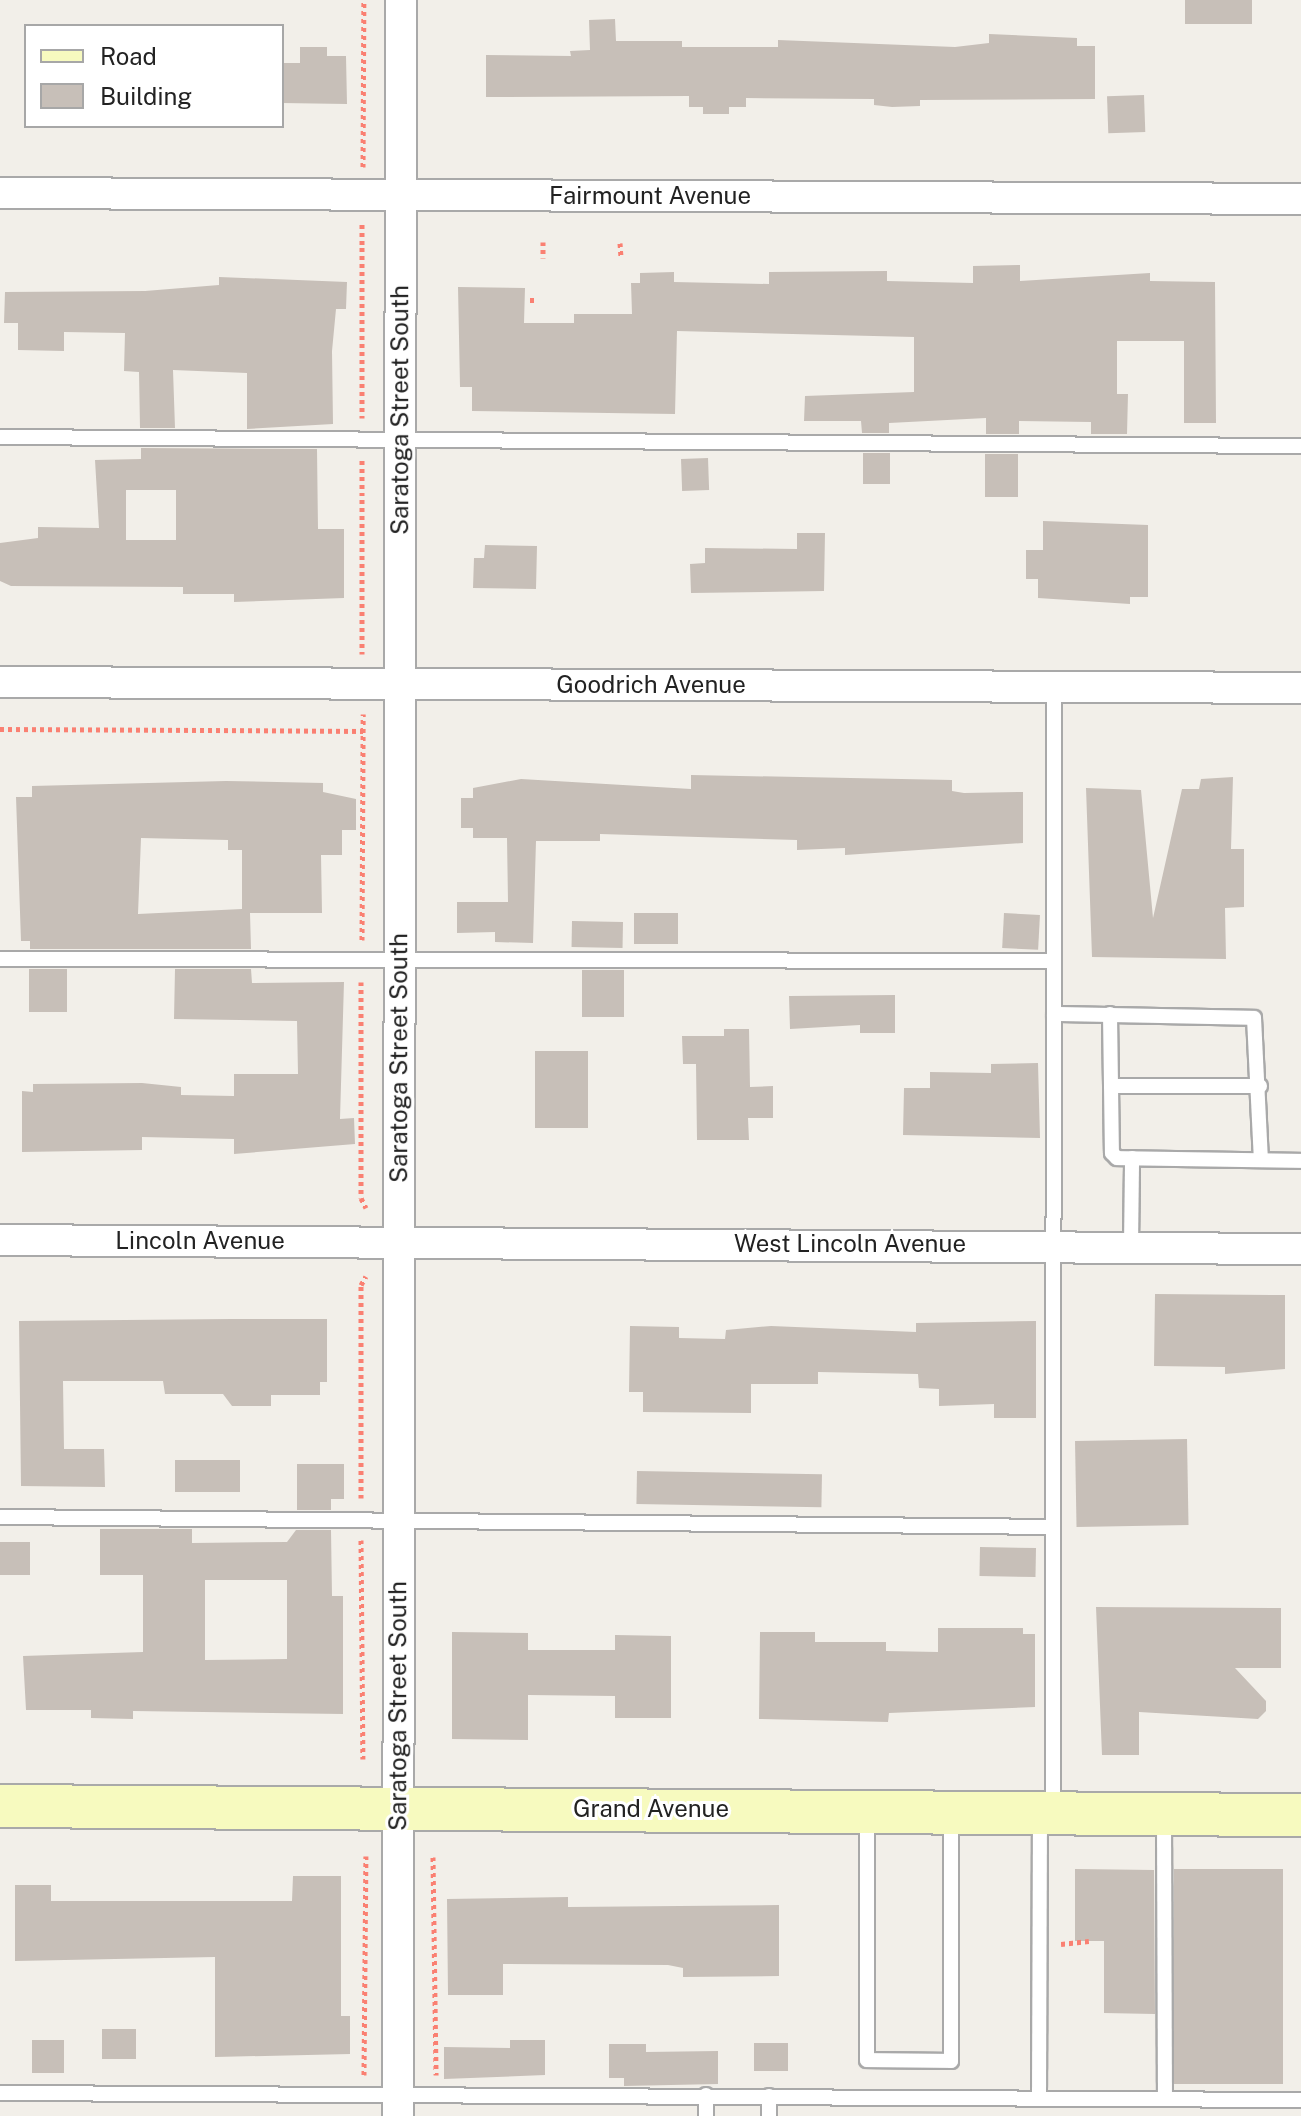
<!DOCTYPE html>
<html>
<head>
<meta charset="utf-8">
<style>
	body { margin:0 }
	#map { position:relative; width:1301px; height:2116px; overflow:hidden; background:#f2efe9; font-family:"Public Sans",sans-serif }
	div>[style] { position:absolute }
	.building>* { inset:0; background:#c7bfb8; transform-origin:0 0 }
	.path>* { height:5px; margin-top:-2.5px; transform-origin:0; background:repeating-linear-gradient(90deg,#fa8072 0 4px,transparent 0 8px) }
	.roads { filter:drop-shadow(2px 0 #a9a9a9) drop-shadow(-2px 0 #a9a9a9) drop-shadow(0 2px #a9a9a9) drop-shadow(0 -2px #a9a9a9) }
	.service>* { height:14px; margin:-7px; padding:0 7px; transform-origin:7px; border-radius:7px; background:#fff }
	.minor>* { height:30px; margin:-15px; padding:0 15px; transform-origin:15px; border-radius:15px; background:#fff }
	.secondary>* { height:42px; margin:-21px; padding:0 21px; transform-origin:21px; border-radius:21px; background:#f7fabf }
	span { translate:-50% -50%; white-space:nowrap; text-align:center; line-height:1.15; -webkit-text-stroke:6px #fff; paint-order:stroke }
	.street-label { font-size:24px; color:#222 }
	.legend { position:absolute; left:24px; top:24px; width:260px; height:104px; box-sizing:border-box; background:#fff; border:2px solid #a7a7a7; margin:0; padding:10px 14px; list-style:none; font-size:24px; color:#222 }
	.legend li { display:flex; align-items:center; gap:16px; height:40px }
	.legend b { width:40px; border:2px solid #a7a7a7 }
</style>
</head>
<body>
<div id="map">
	<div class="building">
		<i style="left:1185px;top:0;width:67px;height:24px"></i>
		<i style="clip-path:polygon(615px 19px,616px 41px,682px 41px,682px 47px,778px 47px,778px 40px,955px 47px,989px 43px,989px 34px,1077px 38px,1077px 46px,1095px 46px,1095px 99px,920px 100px,920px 106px,892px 107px,874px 105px,874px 99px,746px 98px,746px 107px,729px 107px,729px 114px,703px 114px,703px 107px,689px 107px,689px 96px,486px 97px,486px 55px,571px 56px,570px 51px,590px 50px,589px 20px)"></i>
		<i style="clip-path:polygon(300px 47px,327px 47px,327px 56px,346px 56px,347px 104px,282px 103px,282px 63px,300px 63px)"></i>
		<i style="left:1144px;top:95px;width:37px;height:37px;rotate:88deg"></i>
		<i style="clip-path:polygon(1020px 265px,1020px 281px,1150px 273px,1150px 281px,1215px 282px,1216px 423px,1184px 423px,1184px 341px,1117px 341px,1117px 394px,1128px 394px,1127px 434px,1091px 434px,1091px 422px,1019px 421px,1019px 434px,986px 434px,986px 418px,889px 423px,889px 433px,862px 433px,861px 421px,804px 421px,805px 396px,914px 392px,914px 337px,677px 331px,675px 414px,472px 411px,472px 387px,460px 387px,458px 287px,525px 288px,524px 323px,574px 323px,574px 314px,632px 314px,631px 283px,640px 283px,640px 273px,674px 272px,674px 282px,769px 284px,769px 272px,887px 271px,887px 281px,973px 283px,973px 266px)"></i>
		<i style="clip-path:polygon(219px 277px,347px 282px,346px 309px,336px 309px,332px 351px,333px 424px,247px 429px,247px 373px,173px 370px,175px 428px,140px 428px,139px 372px,124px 371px,125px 333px,64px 332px,64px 351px,18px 350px,18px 323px,4px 323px,5px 292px,145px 291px,219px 285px)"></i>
		<i style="clip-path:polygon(evenodd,141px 448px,317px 449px,318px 529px,344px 529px,344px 598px,234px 602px,234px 594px,183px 594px,183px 587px,11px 586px,0 581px,0 543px,38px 538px,38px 527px,99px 528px,95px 460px,141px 459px,141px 448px,126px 490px,176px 490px,176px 540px,126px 540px,126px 490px)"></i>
		<i style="left:863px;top:453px;width:27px;height:31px"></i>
		<i style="left:985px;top:454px;width:33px;height:43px"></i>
		<i style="left:708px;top:458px;width:32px;height:27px;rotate:88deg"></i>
		<i style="clip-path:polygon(1043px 521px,1148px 525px,1148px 597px,1130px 597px,1130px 604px,1038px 598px,1038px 579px,1026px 579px,1026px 550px,1043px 550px)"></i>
		<i style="clip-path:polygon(797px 533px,825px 533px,824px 591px,691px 593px,690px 564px,705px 563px,705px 548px,797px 549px)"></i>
		<i style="clip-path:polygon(485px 545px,537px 546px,536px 589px,473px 588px,474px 558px,484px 558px)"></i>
		<i style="clip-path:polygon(691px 775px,952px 780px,952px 791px,964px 793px,1023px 792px,1023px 843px,845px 855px,845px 848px,797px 850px,797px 840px,600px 834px,600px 841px,536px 841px,533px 943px,495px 942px,495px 932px,457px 933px,457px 902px,508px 902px,507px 838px,473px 838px,473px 828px,461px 828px,461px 798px,473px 798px,473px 788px,521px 779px,691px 789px)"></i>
		<i style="clip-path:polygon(1233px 777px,1231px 849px,1244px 849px,1244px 907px,1225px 908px,1226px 959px,1092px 957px,1086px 788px,1141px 790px,1153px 918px,1182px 789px,1199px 789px,1201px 779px)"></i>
		<i style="clip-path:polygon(evenodd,226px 781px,323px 783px,323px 792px,356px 799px,356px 830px,342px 830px,342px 855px,321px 855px,322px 913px,250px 913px,251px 949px,30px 949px,30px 941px,21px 941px,16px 797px,32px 797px,32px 786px,226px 781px,141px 838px,228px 840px,228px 850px,242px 850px,242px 909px,138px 914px,141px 838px)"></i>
		<i style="left:634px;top:913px;width:44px;height:31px"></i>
		<i style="left:1004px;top:913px;width:36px;height:35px;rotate:3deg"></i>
		<i style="left:572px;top:921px;width:51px;height:26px;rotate:1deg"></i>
		<i style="left:29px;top:969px;width:38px;height:43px"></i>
		<i style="clip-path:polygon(175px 969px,251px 969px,252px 983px,344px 982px,340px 1119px,354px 1118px,355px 1144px,234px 1154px,234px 1139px,142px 1137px,142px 1150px,22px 1152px,22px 1091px,33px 1092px,33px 1084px,142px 1083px,181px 1087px,181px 1095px,234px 1096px,234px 1074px,298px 1074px,297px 1021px,174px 1019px)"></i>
		<i style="left:582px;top:970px;width:42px;height:47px"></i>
		<i style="clip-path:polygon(895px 995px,895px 1033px,860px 1033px,860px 1025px,790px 1029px,789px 996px)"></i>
		<i style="clip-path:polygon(724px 1029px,749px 1029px,750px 1087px,773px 1086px,773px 1118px,748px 1118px,749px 1140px,697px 1140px,696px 1064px,683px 1064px,682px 1036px,724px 1036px)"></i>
		<i style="left:535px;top:1051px;width:53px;height:77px"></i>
		<i style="clip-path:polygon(1038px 1063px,1040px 1138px,903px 1135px,904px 1088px,930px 1088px,930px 1072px,991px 1073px,991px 1064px)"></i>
		<i style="clip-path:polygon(1155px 1294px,1285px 1295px,1285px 1369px,1225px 1374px,1225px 1367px,1154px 1366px)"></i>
		<i style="clip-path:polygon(231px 1319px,327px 1319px,327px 1382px,320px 1382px,320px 1395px,271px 1395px,271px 1406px,232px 1406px,223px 1394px,165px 1394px,163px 1381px,63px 1381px,64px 1449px,104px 1449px,105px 1487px,21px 1486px,19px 1321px)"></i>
		<i style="clip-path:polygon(1036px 1321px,1036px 1418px,994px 1418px,994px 1404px,939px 1406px,939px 1389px,919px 1388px,918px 1374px,818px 1372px,818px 1384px,751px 1384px,751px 1413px,643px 1412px,643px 1392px,629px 1392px,630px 1326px,679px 1327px,679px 1338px,725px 1339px,726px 1330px,771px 1326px,916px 1332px,916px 1323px)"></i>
		<i style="left:1187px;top:1439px;width:86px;height:112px;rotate:89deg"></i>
		<i style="left:240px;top:1460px;width:32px;height:65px;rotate:90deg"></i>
		<i style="clip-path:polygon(297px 1464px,344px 1464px,344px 1499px,331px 1499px,331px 1510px,297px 1510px)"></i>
		<i style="left:637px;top:1471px;width:185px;height:33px;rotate:1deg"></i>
		<i style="clip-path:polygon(evenodd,100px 1529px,192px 1529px,192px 1543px,287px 1542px,296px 1530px,331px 1530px,332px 1596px,343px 1596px,343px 1714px,133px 1711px,133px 1719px,91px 1718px,91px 1710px,26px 1710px,23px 1656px,143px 1652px,143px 1575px,100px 1575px,100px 1529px,205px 1580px,287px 1580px,287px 1659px,205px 1660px,205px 1580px)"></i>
		<i style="left:0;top:1542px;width:30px;height:33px"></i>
		<i style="left:980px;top:1547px;width:56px;height:29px;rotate:1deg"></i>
		<i style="clip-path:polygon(1096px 1607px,1281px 1608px,1281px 1668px,1235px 1668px,1266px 1701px,1266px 1711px,1258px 1719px,1139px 1712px,1139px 1755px,1102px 1755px)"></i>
		<i style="clip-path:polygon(938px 1628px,1023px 1628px,1023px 1634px,1035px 1634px,1035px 1707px,889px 1713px,888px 1722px,759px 1719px,760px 1632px,815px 1632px,815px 1642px,886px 1642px,886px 1651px,938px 1652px)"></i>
		<i style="clip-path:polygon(452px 1632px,528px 1633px,528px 1650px,615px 1650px,615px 1635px,671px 1636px,671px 1718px,615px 1718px,615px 1696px,528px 1695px,528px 1740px,452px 1739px)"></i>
		<i style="clip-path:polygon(1075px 1869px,1154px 1870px,1155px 2014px,1104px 2013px,1104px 1941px,1075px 1941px)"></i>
		<i style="left:1283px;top:1869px;width:215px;height:109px;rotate:90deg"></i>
		<i style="clip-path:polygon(293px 1876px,341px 1876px,341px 2016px,350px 2016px,350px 2054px,215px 2057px,215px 1957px,15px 1961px,15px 1885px,51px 1885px,51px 1901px,292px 1901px)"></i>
		<i style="clip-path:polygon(568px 1897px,568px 1907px,779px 1905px,779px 1976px,683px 1977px,683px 1968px,668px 1965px,503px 1964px,503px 1995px,448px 1995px,447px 1899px)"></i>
		<i style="left:102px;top:2029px;width:34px;height:30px"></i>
		<i style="left:32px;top:2040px;width:32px;height:33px"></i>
		<i style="clip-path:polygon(510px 2040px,545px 2040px,545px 2075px,444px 2079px,444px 2047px,510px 2048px)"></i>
		<i style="left:754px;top:2043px;width:34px;height:28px"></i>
		<i style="clip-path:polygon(609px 2044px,646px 2044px,646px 2052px,718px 2051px,718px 2084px,624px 2086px,624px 2078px,609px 2078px)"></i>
	</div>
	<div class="path">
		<i style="left:363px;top:167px;width:167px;rotate:-89.7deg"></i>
		<i style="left:362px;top:224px;width:194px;rotate:90deg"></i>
		<i style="left:543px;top:242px;width:16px;rotate:90deg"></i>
		<i style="left:620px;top:243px;width:15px;rotate:86deg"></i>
		<i style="left:530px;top:300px;width:6px"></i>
		<i style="left:362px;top:460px;width:194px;rotate:90deg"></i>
		<i style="left:0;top:729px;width:363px;rotate:0.3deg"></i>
		<i style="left:362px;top:940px;width:226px;rotate:-89.7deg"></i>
		<i style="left:361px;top:982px;width:216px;rotate:90deg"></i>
		<i style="left:361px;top:1198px;width:11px;rotate:63deg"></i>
		<i style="left:361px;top:1498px;width:213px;rotate:-90deg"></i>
		<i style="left:361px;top:1285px;width:10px;rotate:-61deg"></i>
		<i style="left:361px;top:1540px;width:219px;rotate:89.5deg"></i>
		<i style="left:433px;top:1857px;width:218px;rotate:89.2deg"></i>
		<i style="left:1061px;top:1944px;width:28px;rotate:-6deg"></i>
		<i style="left:364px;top:2075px;width:219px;rotate:-89.5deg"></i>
	</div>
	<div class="roads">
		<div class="service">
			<i style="left:0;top:437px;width:1301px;rotate:0.4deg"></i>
			<i style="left:0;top:959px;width:1053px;rotate:0.11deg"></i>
			<i style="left:1054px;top:1014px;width:200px;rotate:1.1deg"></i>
			<i style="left:1254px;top:1018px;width:142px;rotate:87.2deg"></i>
			<i style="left:1110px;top:1014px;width:139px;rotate:89.2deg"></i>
			<i style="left:1112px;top:1153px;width:7px;rotate:45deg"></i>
			<i style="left:1117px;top:1158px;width:184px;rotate:0.9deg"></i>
			<i style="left:1111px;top:1086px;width:149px"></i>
			<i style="left:1131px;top:1246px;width:88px;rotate:-89.3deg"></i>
			<i style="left:0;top:1517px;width:1053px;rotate:0.54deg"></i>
			<i style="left:1053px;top:1811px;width:1124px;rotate:-89.95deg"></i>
			<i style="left:867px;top:1815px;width:245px;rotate:90deg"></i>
			<i style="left:867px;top:2060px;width:84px;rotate:0.7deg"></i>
			<i style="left:951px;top:2061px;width:247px;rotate:-90deg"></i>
			<i style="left:1164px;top:1819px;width:280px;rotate:89.8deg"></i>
			<i style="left:0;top:2093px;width:1301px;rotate:0.31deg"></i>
			<i style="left:706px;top:2095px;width:21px;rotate:90deg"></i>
			<i style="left:1039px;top:2097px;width:281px;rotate:-89.8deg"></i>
			<i style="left:769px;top:2116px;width:20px;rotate:-90deg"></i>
		</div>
		<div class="minor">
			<i style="left:0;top:193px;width:1301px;rotate:0.26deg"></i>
			<i style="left:0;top:682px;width:1301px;rotate:0.26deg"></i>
			<i style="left:0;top:1240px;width:1301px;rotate:0.4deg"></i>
			<i style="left:398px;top:2116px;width:2116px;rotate:-89.92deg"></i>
		</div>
		<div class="secondary">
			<i style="left:0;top:1806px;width:1301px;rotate:0.4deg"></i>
		</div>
	</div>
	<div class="street-label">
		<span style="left:650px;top:196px">Fairmount Avenue</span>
		<span style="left:400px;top:410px;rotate:-90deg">Saratoga Street South</span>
		<span style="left:651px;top:685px">Goodrich Avenue</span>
		<span style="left:399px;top:1058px;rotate:-90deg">Saratoga Street South</span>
		<span style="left:200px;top:1241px">Lincoln Avenue</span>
		<span style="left:850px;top:1244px">West Lincoln Avenue</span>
		<span style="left:398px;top:1706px;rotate:-90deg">Saratoga Street South</span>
		<span style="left:651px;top:1809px">Grand Avenue</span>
	</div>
	<ul class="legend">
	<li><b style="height:10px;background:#f7fabf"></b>Road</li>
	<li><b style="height:22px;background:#c7bfb8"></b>Building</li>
	</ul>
</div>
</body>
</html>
